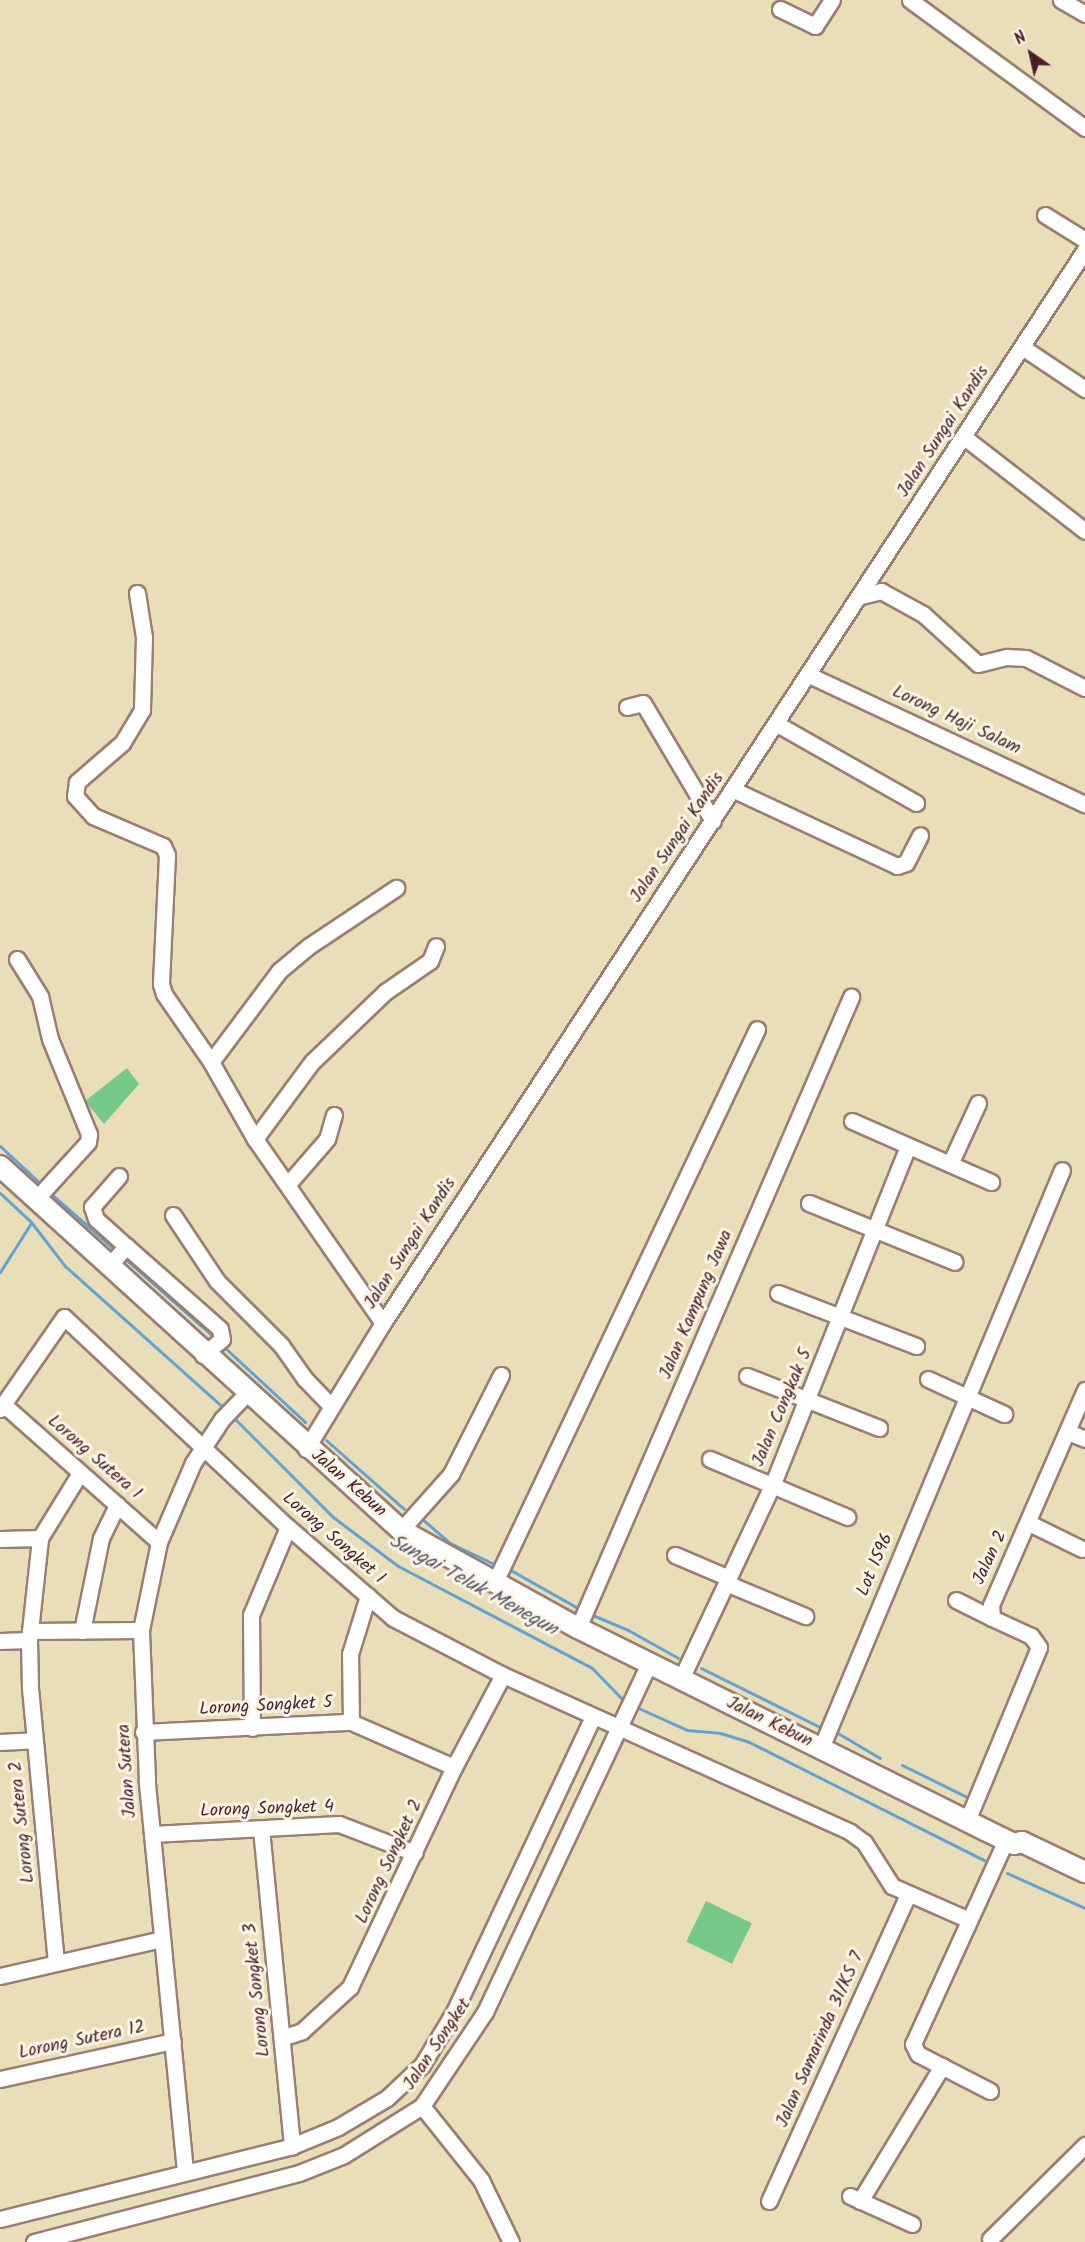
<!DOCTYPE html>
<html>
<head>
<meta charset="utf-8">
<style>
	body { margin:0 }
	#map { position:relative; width:1085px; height:2242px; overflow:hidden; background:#eadeb9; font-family:Kalam,sans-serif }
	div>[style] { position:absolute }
	.green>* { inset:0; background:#77c98b; transform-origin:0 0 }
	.stream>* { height:3px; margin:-1.5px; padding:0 1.5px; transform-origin:1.5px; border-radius:1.5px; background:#61a3d5 }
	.roads { filter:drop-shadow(2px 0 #9a7e72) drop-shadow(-2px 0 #9a7e72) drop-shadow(0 2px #9a7e72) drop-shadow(0 -2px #9a7e72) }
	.minor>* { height:15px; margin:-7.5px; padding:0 7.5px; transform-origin:7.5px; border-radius:7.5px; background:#fff }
	.major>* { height:20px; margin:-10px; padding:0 10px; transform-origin:10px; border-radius:10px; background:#fff }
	span { translate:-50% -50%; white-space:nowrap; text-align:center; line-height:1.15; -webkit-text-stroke:6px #fcf5e5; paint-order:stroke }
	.street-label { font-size:18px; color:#4a1f2b }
	.water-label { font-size:20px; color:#53546f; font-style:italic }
	.north { position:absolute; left:1001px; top:24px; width:60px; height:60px; -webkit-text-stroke:4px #fcf5e5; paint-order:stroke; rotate:326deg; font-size:16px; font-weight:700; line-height:24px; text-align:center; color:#4a1f2b }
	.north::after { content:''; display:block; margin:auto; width:21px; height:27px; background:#4a1f2b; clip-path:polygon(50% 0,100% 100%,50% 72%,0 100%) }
</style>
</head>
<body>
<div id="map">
	<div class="green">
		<i style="clip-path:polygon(127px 1068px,139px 1084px,104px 1124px,85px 1101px)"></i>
		<i style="left:706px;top:1901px;width:51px;height:45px;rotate:26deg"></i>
	</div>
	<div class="stream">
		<i style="left:0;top:1146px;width:59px;rotate:42.9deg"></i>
		<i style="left:0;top:1193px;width:42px;rotate:43.1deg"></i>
		<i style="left:31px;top:1222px;width:56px;rotate:52.3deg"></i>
		<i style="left:65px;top:1266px;width:215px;rotate:41.8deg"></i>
		<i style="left:50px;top:1193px;width:86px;rotate:41.2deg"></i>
		<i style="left:122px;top:1256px;width:125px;rotate:41.4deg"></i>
		<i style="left:0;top:1272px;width:58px;rotate:-57.7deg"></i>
		<i style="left:223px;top:1346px;width:112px;rotate:42.8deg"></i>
		<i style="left:232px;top:1416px;width:143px;rotate:45deg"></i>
		<i style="left:333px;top:1517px;width:81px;rotate:37deg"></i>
		<i style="left:398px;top:1566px;width:219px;rotate:27.7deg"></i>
		<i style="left:592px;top:1668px;width:47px;rotate:45.9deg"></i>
		<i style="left:326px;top:1440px;width:104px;rotate:41.5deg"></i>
		<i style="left:421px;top:1518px;width:38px;rotate:41deg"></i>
		<i style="left:450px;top:1543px;width:47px;rotate:25.5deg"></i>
		<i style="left:507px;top:1568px;width:79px;rotate:29.5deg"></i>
		<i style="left:590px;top:1614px;width:41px;rotate:22.8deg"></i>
		<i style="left:628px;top:1630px;width:57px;rotate:29.2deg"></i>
		<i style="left:701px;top:1668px;width:131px;rotate:26.4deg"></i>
		<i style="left:634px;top:1706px;width:58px;rotate:24.4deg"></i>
		<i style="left:687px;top:1730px;width:33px;rotate:5deg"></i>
		<i style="left:720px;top:1733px;width:30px;rotate:17deg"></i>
		<i style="left:749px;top:1742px;width:263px;rotate:26.7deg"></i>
		<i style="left:836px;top:1732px;width:51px;rotate:30.6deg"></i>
		<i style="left:902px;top:1765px;width:75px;rotate:26.2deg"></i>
		<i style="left:1007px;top:1873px;width:85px;rotate:24.2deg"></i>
	</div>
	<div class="roads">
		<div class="minor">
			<i style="left:910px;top:0;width:217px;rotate:36.2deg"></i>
			<i style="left:1061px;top:0;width:28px;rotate:30deg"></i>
			<i style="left:780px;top:9px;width:39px;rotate:26deg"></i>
			<i style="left:815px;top:26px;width:31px;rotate:-57deg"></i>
			<i style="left:1045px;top:215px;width:47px;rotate:32deg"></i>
			<i style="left:1022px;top:347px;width:76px;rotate:33.7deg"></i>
			<i style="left:964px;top:437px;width:153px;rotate:37.8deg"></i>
			<i style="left:137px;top:593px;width:45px;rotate:81deg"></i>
			<i style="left:144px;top:637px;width:73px;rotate:91.6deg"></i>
			<i style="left:142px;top:710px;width:39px;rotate:121deg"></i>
			<i style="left:122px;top:743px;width:60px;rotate:139.1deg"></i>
			<i style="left:77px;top:782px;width:14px;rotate:98deg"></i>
			<i style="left:75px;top:796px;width:27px;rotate:48deg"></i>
			<i style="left:93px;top:816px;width:76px;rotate:23.2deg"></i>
			<i style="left:163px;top:846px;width:10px;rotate:66deg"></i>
			<i style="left:167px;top:855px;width:129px;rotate:92.7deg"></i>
			<i style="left:161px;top:984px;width:10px;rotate:73deg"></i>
			<i style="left:164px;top:994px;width:83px;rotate:55.3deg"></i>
			<i style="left:211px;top:1062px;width:89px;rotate:60.3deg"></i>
			<i style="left:255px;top:1139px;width:224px;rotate:55.2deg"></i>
			<i style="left:861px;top:596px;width:21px;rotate:-14deg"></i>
			<i style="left:881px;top:591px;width:48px;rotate:28.7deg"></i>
			<i style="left:923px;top:614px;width:74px;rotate:42.3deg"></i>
			<i style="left:978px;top:664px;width:30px;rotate:-14deg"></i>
			<i style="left:1007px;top:657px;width:19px;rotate:3deg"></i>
			<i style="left:1026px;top:658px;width:66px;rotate:27deg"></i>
			<i style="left:809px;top:675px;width:305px;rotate:25.1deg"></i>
			<i style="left:627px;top:707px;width:16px;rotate:-14deg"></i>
			<i style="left:643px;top:703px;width:137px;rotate:59.3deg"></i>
			<i style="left:777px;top:724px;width:160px;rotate:29.6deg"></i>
			<i style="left:734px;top:790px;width:180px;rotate:25deg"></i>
			<i style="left:897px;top:866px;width:9px;rotate:-18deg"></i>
			<i style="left:906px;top:863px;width:31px;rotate:-63deg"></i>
			<i style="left:17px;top:959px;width:44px;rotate:58.1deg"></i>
			<i style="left:40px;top:996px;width:44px;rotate:76.9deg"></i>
			<i style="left:50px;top:1039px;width:103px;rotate:67.7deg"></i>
			<i style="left:89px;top:1134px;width:8px;rotate:97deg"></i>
			<i style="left:88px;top:1142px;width:79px;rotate:132.4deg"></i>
			<i style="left:211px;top:1062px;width:114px;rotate:-53.2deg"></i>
			<i style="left:279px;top:971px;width:39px;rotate:-40deg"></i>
			<i style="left:309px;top:946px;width:105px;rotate:-33.7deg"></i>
			<i style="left:852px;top:1121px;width:152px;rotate:23.7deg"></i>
			<i style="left:255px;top:1139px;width:96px;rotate:-53.5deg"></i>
			<i style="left:312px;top:1062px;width:101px;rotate:-43.8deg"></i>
			<i style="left:385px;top:992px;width:55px;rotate:-34.6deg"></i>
			<i style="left:430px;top:961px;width:16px;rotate:-68deg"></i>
			<i style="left:950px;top:1164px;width:67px;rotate:-65.3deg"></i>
			<i style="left:288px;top:1184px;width:60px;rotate:-49.1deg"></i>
			<i style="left:327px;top:1139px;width:25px;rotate:-74deg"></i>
			<i style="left:809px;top:1203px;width:157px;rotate:22deg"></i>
			<i style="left:173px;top:1215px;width:79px;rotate:56.3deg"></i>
			<i style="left:217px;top:1281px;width:91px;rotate:45deg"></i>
			<i style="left:281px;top:1345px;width:42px;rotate:54.8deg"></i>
			<i style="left:305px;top:1379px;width:37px;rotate:46deg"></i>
			<i style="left:126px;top:1246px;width:125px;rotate:41.4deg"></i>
			<i style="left:220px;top:1329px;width:10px;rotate:79deg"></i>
			<i style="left:222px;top:1339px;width:25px;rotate:140deg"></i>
			<i style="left:108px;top:1267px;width:28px;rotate:-49deg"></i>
			<i style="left:126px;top:1246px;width:40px;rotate:-138deg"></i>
			<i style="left:96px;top:1219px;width:13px;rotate:-108deg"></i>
			<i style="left:92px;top:1207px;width:41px;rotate:-48.9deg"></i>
			<i style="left:778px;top:1293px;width:148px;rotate:21deg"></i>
			<i style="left:747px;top:1376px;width:142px;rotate:21.5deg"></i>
			<i style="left:928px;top:1379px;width:84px;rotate:24.7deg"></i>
			<i style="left:3px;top:1404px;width:208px;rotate:41.5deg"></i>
			<i style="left:0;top:1409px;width:112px;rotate:-55.2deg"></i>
			<i style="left:64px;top:1317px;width:307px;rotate:43.2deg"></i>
			<i style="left:288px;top:1527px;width:139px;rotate:40.9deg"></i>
			<i style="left:393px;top:1618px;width:124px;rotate:27.4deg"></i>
			<i style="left:503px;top:1675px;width:381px;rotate:24.3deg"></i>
			<i style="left:850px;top:1832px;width:17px;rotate:36deg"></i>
			<i style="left:864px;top:1842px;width:52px;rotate:57.5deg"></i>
			<i style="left:892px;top:1886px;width:84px;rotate:23.8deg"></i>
			<i style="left:1068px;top:1432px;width:18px;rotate:22deg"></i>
			<i style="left:306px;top:1449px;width:148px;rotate:-58.6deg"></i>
			<i style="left:383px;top:1323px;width:1282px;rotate:-56.81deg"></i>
			<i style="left:710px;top:1459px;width:149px;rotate:22.9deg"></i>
			<i style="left:1029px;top:1523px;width:59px;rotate:26.1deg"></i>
			<i style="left:401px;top:1530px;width:75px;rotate:-48.2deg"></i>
			<i style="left:451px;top:1474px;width:111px;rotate:-63.2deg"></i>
			<i style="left:0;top:1539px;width:40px;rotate:-1.4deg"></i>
			<i style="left:675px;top:1555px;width:59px;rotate:23.1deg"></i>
			<i style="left:726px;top:1583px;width:86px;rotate:22.7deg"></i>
			<i style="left:494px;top:1584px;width:614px;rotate:-64.64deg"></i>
			<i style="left:956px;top:1600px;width:40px;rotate:26.6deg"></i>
			<i style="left:578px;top:1628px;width:688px;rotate:-66.6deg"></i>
			<i style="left:30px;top:1631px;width:111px;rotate:-0.5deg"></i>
			<i style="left:82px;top:1631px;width:95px;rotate:-78.5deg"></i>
			<i style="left:101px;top:1538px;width:37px;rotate:-64deg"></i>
			<i style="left:0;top:1641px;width:29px;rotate:-2deg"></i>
			<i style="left:681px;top:1679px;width:213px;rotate:-64.8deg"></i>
			<i style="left:772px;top:1486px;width:366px;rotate:-68.2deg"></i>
			<i style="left:351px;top:1722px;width:68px;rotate:-90.8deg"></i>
			<i style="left:350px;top:1654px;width:61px;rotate:-72.8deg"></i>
			<i style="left:252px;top:1728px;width:113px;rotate:-90.5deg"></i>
			<i style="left:251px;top:1615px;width:95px;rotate:-67.2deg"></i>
			<i style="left:143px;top:1732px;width:208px;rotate:-2.8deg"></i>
			<i style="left:351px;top:1722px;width:112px;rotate:23.6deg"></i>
			<i style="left:0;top:1742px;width:34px;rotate:-3deg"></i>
			<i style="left:821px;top:1748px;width:626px;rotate:-67.37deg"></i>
			<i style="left:967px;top:1821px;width:188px;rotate:-67.5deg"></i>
			<i style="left:1039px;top:1647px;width:14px;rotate:-126deg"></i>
			<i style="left:1031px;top:1636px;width:43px;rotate:-155.2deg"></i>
			<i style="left:992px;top:1618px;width:13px;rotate:-94deg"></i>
			<i style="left:991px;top:1605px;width:235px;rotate:-66.4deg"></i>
			<i style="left:261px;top:1829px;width:319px;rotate:84.4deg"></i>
			<i style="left:152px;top:1834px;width:187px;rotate:-3.1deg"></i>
			<i style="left:339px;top:1824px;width:81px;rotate:20.9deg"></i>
			<i style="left:56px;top:1963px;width:276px;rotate:-95.4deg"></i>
			<i style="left:30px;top:1688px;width:48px;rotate:-91.2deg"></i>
			<i style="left:29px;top:1640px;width:103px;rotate:-83.8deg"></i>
			<i style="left:40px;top:1538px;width:76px;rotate:-58.4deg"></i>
			<i style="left:0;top:1976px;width:166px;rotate:-12.9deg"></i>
			<i style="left:282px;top:2038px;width:21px;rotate:-19deg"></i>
			<i style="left:302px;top:2031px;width:65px;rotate:-42.5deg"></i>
			<i style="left:350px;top:1987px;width:243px;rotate:-64.7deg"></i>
			<i style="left:454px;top:1767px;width:104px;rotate:-62deg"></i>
			<i style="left:0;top:2079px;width:177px;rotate:-12.4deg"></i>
			<i style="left:990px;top:2091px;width:81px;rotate:-152.8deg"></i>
			<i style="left:918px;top:2054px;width:11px;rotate:-117deg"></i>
			<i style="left:913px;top:2044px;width:224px;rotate:-65.5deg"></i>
			<i style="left:422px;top:2106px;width:95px;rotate:51.4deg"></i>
			<i style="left:481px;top:2180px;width:69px;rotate:64.2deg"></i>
			<i style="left:185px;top:2171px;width:393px;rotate:-95.6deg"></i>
			<i style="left:147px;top:1780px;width:150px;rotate:-92.3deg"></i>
			<i style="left:141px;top:1630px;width:90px;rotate:-78.4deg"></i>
			<i style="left:159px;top:1542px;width:86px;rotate:-66.7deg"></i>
			<i style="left:193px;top:1463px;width:53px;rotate:-56.6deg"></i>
			<i style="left:222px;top:1419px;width:35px;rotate:-46deg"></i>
			<i style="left:850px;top:2196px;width:68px;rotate:24.3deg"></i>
			<i style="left:769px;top:2201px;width:336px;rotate:-65.6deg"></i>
			<i style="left:860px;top:2201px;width:158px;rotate:-58.7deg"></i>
			<i style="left:0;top:2219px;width:301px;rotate:-14deg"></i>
			<i style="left:292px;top:2146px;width:50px;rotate:-22.4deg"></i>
			<i style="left:338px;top:2127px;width:57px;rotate:-30.6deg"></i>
			<i style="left:387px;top:2098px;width:48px;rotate:-43.3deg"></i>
			<i style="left:422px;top:2065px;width:62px;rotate:-58.9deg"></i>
			<i style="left:454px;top:2012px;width:326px;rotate:-64.8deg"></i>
			<i style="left:990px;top:2239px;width:134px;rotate:-44.7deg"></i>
			<i style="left:34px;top:2242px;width:274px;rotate:-14.6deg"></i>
			<i style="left:299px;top:2173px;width:48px;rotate:-21.8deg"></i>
			<i style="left:344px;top:2155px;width:92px;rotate:-32.1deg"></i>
			<i style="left:422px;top:2106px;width:113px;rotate:-56.2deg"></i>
			<i style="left:485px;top:2012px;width:386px;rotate:-64.8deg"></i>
		</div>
		<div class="major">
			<i style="left:0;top:1166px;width:542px;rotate:42.23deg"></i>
			<i style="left:401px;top:1530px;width:202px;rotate:29deg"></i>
			<i style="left:578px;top:1628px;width:454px;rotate:26.4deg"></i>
			<i style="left:985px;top:1830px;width:32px;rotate:26deg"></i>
			<i style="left:1014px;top:1844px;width:8px;rotate:-14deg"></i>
			<i style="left:1022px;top:1842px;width:70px;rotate:25.5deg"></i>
		</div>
	</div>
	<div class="street-label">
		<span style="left:944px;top:432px;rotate:-57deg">Jalan Sungai Kandis</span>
		<span style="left:956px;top:721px;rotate:25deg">Lorong Haji Salam</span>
		<span style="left:678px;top:838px;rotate:-56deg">Jalan Sungai Kandis</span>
		<span style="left:411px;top:1244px;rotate:-57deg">Jalan Sungai Kandis</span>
		<span style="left:697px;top:1305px;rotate:-67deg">Jalan Kampung Jawa</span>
		<span style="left:783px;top:1408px;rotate:-67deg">Jalan Congkak 5</span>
		<span style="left:94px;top:1458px;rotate:41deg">Lorong Sutera 1</span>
		<span style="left:348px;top:1484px;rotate:41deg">Jalan Kebun</span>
		<span style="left:333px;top:1539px;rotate:41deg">Lorong Songket 1</span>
		<span style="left:991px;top:1558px;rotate:-65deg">Jalan 2</span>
		<span style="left:876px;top:1565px;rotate:-67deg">Lot 1596</span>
		<span style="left:266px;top:1707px;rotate:-3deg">Lorong Songket 5</span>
		<span style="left:769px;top:1723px;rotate:26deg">Jalan Kebun</span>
		<span style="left:128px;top:1771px;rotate:-94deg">Jalan Sutera</span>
		<span style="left:267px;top:1810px;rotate:-2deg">Lorong Songket 4</span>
		<span style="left:23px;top:1822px;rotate:-96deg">Lorong Sutera 2</span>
		<span style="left:390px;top:1862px;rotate:-65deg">Lorong Songket 2</span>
		<span style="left:258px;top:1990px;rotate:-96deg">Lorong Songket 3</span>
		<span style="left:821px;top:2040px;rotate:-66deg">Jalan Samarinda 31/KS 7</span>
		<span style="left:82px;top:2041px;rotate:-12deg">Lorong Sutera 12</span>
		<span style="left:438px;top:2045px;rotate:-56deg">Jalan Songket</span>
	</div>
	<div class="water-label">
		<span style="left:473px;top:1586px;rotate:29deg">Sungai Teluk Menegun</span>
	</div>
	<div class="north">N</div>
</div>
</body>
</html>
